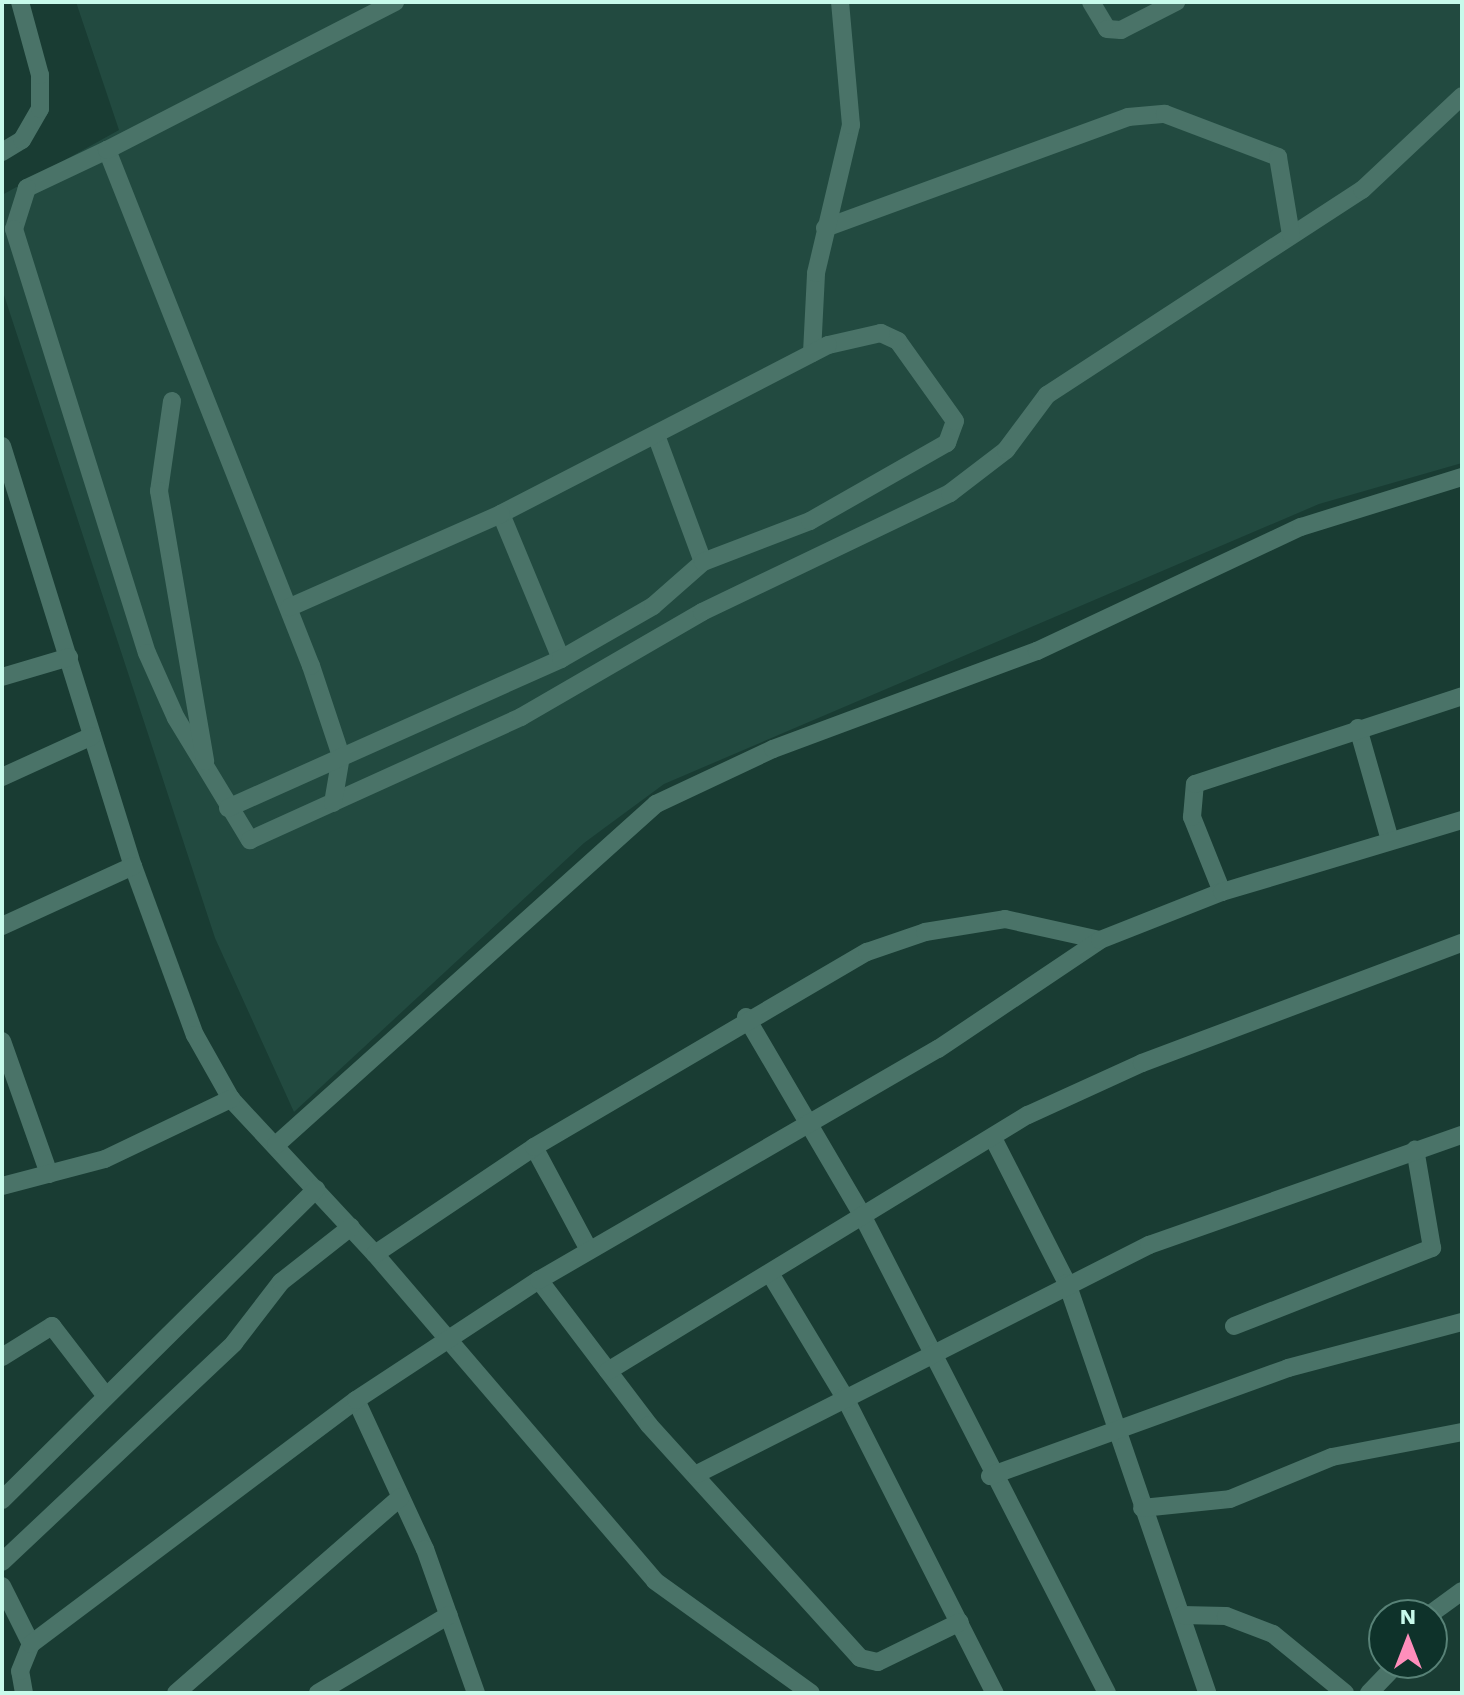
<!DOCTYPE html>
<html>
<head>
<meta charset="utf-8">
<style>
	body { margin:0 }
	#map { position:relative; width:1464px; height:1695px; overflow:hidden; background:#193c33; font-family:"Work Sans",sans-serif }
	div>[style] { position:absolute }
	.built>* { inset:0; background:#224a40 }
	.minor>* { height:18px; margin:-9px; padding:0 9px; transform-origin:9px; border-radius:9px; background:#4a7368 }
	span { translate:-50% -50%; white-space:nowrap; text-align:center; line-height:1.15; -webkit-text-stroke:8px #0e322a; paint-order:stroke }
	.frame { position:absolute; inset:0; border:4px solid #c8faeb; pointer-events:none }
	.north { position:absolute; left:1368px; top:1599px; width:80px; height:80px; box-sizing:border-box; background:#0e322a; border:2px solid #588277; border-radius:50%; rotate:0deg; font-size:22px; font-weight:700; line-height:32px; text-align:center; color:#c8faeb }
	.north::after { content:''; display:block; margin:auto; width:28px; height:36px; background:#fe8ebb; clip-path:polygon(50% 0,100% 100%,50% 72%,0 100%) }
</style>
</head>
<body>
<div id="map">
	<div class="built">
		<i style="clip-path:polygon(76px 2px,1462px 2px,1462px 463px,1319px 504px,664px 784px,584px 843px,294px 1112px,215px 938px,2px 289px,2px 195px,119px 130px)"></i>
	</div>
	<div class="minor">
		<i style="left:1091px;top:2px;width:31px;rotate:59deg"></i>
		<i style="left:1107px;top:29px;width:14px;rotate:4deg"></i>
		<i style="left:1121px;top:30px;width:62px;rotate:-27deg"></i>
		<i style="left:107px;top:150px;width:89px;rotate:154.6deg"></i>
		<i style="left:27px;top:188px;width:43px;rotate:107.6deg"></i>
		<i style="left:14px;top:229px;width:444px;rotate:72.6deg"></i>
		<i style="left:147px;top:653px;width:71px;rotate:66deg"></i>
		<i style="left:176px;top:718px;width:143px;rotate:58.8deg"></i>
		<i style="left:250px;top:840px;width:298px;rotate:-24.4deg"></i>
		<i style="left:521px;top:717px;width:209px;rotate:-30.1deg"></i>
		<i style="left:702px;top:612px;width:275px;rotate:-25.6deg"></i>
		<i style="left:950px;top:493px;width:71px;rotate:-37.5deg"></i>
		<i style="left:1006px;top:450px;width:69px;rotate:-53.3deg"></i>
		<i style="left:1047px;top:395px;width:376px;rotate:-33.1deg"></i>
		<i style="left:1362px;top:190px;width:137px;rotate:-43.2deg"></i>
		<i style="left:2px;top:152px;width:23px;rotate:-31deg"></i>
		<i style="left:22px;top:140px;width:36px;rotate:-60deg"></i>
		<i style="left:40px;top:109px;width:34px;rotate:-90deg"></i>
		<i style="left:40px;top:75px;width:76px;rotate:-105.3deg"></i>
		<i style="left:825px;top:228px;width:323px;rotate:-20.1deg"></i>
		<i style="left:1128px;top:117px;width:37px;rotate:-5deg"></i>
		<i style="left:1165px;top:114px;width:121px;rotate:20.8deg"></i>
		<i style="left:1278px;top:157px;width:79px;rotate:80.5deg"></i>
		<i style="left:812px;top:353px;width:80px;rotate:-87.1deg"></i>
		<i style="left:816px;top:273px;width:152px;rotate:-76.7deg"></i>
		<i style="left:851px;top:125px;width:123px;rotate:-95.1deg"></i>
		<i style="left:172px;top:401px;width:91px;rotate:98.2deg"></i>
		<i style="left:159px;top:491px;width:274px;rotate:80.3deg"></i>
		<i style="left:656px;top:435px;width:135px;rotate:69.7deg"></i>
		<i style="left:2px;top:446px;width:440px;rotate:72.7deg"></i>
		<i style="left:133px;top:866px;width:180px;rotate:69.9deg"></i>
		<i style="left:195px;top:1035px;width:73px;rotate:60.6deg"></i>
		<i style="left:231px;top:1099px;width:212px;rotate:47.1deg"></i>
		<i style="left:375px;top:1254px;width:430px;rotate:49.4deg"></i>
		<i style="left:655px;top:1581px;width:192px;rotate:35.7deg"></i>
		<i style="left:501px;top:514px;width:157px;rotate:67.5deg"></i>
		<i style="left:2px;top:677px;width:70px;rotate:-16.6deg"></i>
		<i style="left:1358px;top:728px;width:116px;rotate:74.1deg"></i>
		<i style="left:2px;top:777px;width:99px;rotate:-24.5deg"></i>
		<i style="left:333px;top:803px;width:48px;rotate:-80.3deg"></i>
		<i style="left:341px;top:756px;width:95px;rotate:-108.4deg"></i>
		<i style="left:311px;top:666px;width:555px;rotate:-111.57deg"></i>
		<i style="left:107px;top:150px;width:324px;rotate:-27.2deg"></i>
		<i style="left:228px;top:808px;width:365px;rotate:-24.1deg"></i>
		<i style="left:561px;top:659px;width:106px;rotate:-29.9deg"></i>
		<i style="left:653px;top:606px;width:67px;rotate:-41.3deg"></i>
		<i style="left:703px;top:562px;width:115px;rotate:-21deg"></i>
		<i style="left:810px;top:521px;width:158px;rotate:-29.7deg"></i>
		<i style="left:947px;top:443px;width:23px;rotate:-70deg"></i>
		<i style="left:955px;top:421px;width:98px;rotate:-125.5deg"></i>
		<i style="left:898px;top:341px;width:19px;rotate:-155deg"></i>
		<i style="left:881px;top:333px;width:54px;rotate:167.2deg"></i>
		<i style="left:828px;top:345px;width:368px;rotate:152.7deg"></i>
		<i style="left:501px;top:514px;width:231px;rotate:156.2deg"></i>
		<i style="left:1222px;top:892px;width:81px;rotate:-111.8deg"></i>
		<i style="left:1192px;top:817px;width:33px;rotate:-85deg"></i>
		<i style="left:1195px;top:784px;width:281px;rotate:-18.2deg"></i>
		<i style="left:2px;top:926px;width:144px;rotate:-24.6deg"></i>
		<i style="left:746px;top:1017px;width:229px;rotate:59.6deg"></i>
		<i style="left:862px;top:1215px;width:537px;rotate:62.86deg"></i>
		<i style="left:2px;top:1041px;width:141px;rotate:70.5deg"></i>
		<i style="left:994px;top:1140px;width:161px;rotate:63deg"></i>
		<i style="left:1067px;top:1283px;width:433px;rotate:71.1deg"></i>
		<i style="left:276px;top:1145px;width:511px;rotate:-41.9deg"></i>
		<i style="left:656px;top:804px;width:129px;rotate:-25.2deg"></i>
		<i style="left:773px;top:749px;width:282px;rotate:-20.4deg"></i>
		<i style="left:1037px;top:651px;width:292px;rotate:-25.2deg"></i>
		<i style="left:1301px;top:527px;width:169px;rotate:-17.3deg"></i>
		<i style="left:534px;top:1147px;width:117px;rotate:61.9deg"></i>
		<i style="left:2px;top:1186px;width:106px;rotate:-14.7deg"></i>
		<i style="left:105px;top:1159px;width:140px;rotate:-25.5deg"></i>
		<i style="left:375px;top:1254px;width:192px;rotate:-33.9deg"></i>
		<i style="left:534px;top:1147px;width:386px;rotate:-30.4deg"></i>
		<i style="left:867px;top:952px;width:61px;rotate:-19deg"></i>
		<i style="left:925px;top:932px;width:81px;rotate:-9.2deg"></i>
		<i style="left:1005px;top:919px;width:97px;rotate:12.5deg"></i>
		<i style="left:771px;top:1275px;width:141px;rotate:58.9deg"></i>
		<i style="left:844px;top:1396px;width:333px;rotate:63.1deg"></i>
		<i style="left:539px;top:1280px;width:182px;rotate:52.8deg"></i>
		<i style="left:649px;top:1425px;width:314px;rotate:47.8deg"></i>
		<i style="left:860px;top:1658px;width:18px;rotate:13deg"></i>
		<i style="left:878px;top:1662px;width:91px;rotate:-26deg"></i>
		<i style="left:1234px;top:1326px;width:213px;rotate:-21.5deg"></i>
		<i style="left:1432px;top:1248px;width:100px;rotate:-99.7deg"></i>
		<i style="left:2px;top:1357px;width:59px;rotate:-31.8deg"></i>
		<i style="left:52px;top:1326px;width:88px;rotate:52.4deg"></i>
		<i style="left:608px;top:1371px;width:492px;rotate:-31.4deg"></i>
		<i style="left:1028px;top:1115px;width:125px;rotate:-24.5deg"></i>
		<i style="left:1142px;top:1063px;width:342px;rotate:-20.6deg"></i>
		<i style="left:356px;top:1400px;width:164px;rotate:65.2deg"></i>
		<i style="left:425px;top:1549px;width:153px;rotate:70.5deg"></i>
		<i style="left:697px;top:1474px;width:507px;rotate:-26.87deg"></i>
		<i style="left:1149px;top:1245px;width:332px;rotate:-19.4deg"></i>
		<i style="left:990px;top:1476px;width:317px;rotate:-19.9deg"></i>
		<i style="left:1288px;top:1368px;width:180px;rotate:-14.8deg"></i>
		<i style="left:2px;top:1500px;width:442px;rotate:-44.7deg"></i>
		<i style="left:1142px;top:1508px;width:88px;rotate:-5.8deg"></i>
		<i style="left:1230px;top:1499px;width:110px;rotate:-22.4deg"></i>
		<i style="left:1332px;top:1457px;width:132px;rotate:-10.9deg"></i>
		<i style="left:2px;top:1562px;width:319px;rotate:-43.3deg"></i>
		<i style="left:234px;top:1343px;width:77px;rotate:-52.4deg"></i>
		<i style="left:281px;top:1282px;width:89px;rotate:-38.2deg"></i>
		<i style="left:2px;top:1586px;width:65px;rotate:63.4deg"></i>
		<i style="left:1182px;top:1615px;width:44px;rotate:1.3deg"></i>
		<i style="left:1226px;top:1616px;width:50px;rotate:21deg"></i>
		<i style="left:1273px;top:1634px;width:93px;rotate:39.3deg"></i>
		<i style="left:1429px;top:1615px;width:41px;rotate:-36deg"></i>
		<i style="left:24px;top:1693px;width:22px;rotate:-100deg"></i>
		<i style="left:20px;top:1671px;width:29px;rotate:-68deg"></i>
		<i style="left:31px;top:1644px;width:406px;rotate:-36.9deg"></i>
		<i style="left:356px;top:1400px;width:219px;rotate:-33.3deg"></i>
		<i style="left:539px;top:1280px;width:461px;rotate:-30.1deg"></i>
		<i style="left:938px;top:1049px;width:195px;rotate:-33.9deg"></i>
		<i style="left:1100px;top:940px;width:131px;rotate:-21.5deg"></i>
		<i style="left:1222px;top:892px;width:251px;rotate:-16.7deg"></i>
		<i style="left:176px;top:1693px;width:298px;rotate:-41.1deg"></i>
		<i style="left:318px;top:1693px;width:152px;rotate:-30.8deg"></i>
		<i style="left:1369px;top:1693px;width:42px;rotate:-46deg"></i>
	</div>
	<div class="frame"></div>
	<div class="north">N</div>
</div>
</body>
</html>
